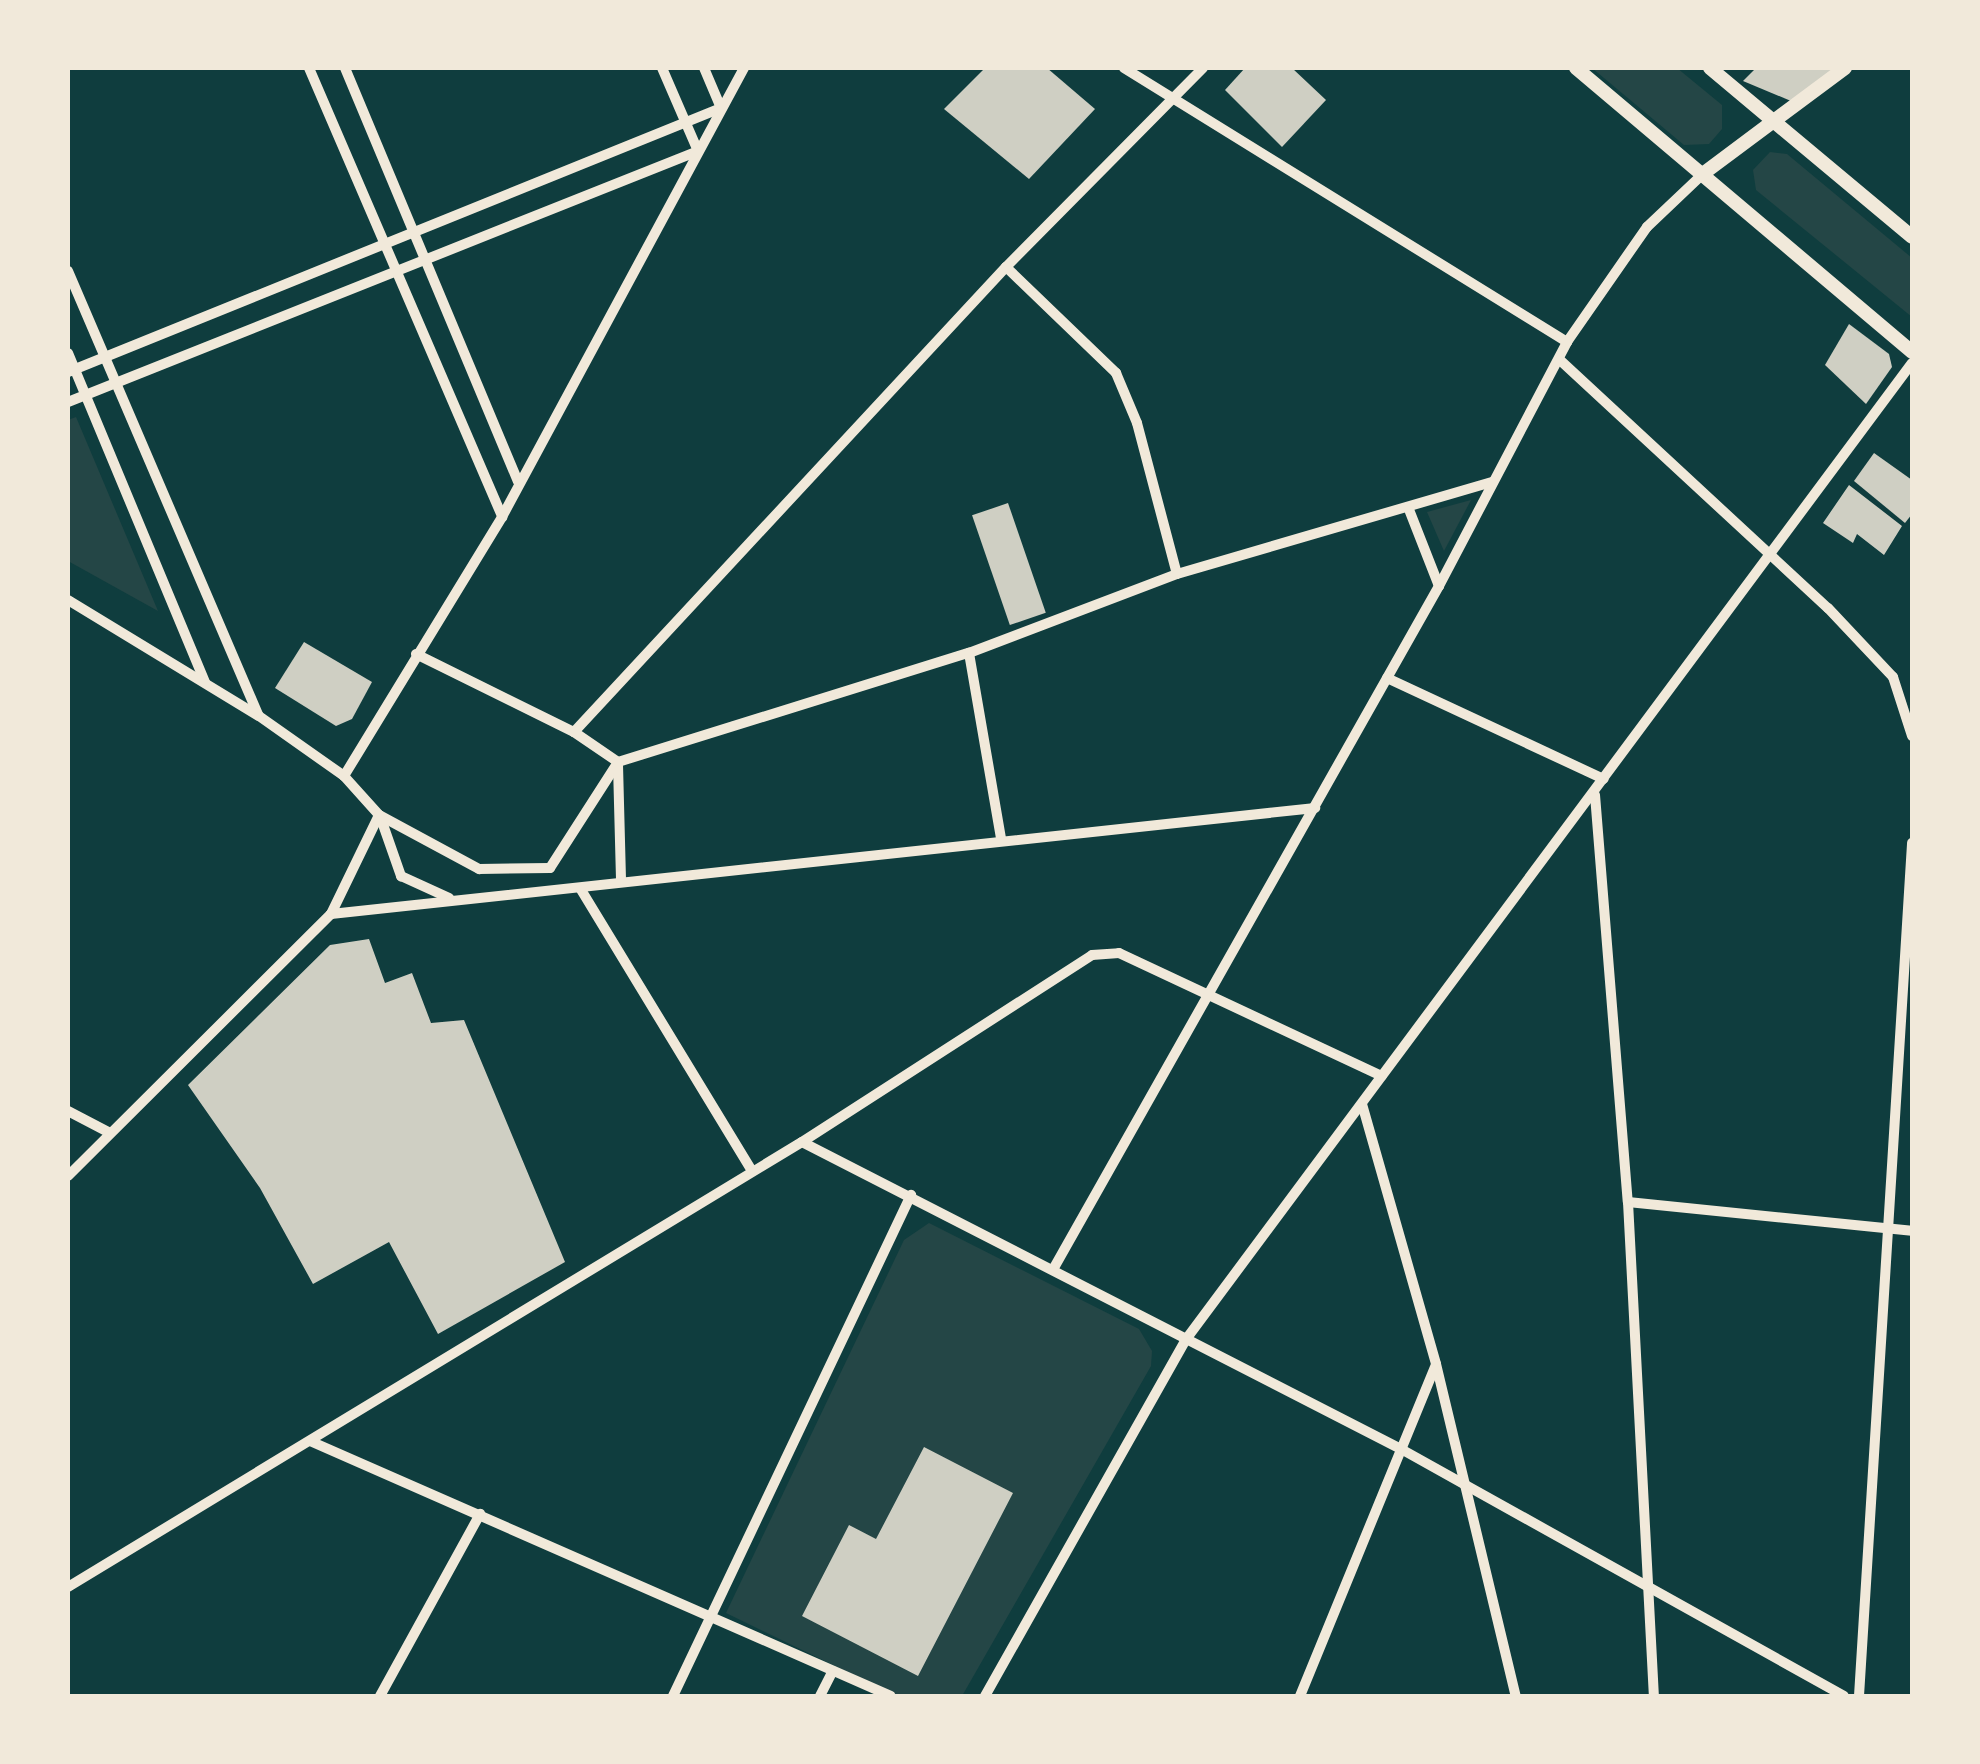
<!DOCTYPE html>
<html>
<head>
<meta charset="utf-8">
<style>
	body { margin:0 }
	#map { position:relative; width:1980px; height:1764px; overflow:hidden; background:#0f3d3e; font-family:"Public Sans",sans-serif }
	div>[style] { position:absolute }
	.green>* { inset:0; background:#244646 }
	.building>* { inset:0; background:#cfcfc3; transform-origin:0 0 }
	.minor>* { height:10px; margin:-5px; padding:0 5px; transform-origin:5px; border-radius:5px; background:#f1e9da }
	.secondary>* { height:14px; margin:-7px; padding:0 7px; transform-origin:7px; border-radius:7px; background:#f1e9da }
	span { translate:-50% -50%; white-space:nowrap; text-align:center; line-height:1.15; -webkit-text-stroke:9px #f1e9da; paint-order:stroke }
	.frame { position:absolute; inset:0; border:70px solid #f1e9da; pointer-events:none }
</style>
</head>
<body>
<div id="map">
	<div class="green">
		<i style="clip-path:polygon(1592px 68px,1677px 68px,1722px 105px,1722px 129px,1709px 144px,1684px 145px)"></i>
		<i style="clip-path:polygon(1770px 152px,1787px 154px,1912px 258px,1912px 317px,1756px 190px,1753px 170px)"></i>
		<i style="clip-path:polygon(76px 417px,158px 611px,68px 561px,68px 420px)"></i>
		<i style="clip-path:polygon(1471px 500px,1444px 551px,1427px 512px)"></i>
		<i style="clip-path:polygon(929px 1223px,1139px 1329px,1152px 1351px,1151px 1366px,962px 1696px,897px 1696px,726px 1613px,904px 1240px)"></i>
	</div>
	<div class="building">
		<i style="clip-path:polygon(985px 68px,1047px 68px,1095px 109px,1029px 179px,944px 109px)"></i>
		<i style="clip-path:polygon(1245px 68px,1292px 68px,1326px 100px,1282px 147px,1225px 90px)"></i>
		<i style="clip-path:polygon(1756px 68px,1838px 68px,1791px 101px,1743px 81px)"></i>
		<i style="clip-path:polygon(1849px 324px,1889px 354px,1892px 367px,1866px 404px,1825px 365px)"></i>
		<i style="clip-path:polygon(1874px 453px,1912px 480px,1912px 514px,1905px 523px,1854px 481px)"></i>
		<i style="clip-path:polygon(1849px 485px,1902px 526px,1884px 555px,1857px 534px,1853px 543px,1823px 523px)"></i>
		<i style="left:1008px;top:503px;width:116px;height:38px;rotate:71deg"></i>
		<i style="clip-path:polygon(304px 642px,372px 682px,352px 719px,336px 726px,275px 688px)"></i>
		<i style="clip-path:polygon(369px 939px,385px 983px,412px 973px,431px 1023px,464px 1020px,565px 1262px,438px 1334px,389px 1242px,313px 1284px,260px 1188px,188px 1085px,330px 945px)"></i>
		<i style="clip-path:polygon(924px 1447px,1013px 1493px,918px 1676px,802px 1616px,849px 1525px,876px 1539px)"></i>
	</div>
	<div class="minor">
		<i style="left:309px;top:68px;width:489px;rotate:66.7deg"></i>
		<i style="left:345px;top:68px;width:448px;rotate:67.3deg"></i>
		<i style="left:1124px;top:68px;width:521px;rotate:31.74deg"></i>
		<i style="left:1006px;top:267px;width:153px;rotate:43.9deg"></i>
		<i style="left:1116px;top:373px;width:54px;rotate:67.2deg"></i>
		<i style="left:1137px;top:423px;width:156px;rotate:75.2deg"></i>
		<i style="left:68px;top:271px;width:483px;rotate:66.8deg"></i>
		<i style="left:68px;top:353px;width:356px;rotate:67.4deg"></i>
		<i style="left:1561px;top:361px;width:364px;rotate:42.8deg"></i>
		<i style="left:1828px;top:608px;width:95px;rotate:46.7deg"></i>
		<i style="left:1893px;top:677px;width:62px;rotate:72.1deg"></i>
		<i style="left:68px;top:372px;width:704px;rotate:-22.01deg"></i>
		<i style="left:721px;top:108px;width:43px;rotate:-113deg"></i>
		<i style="left:68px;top:402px;width:678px;rotate:-21.72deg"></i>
		<i style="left:698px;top:151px;width:90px;rotate:-113.4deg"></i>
		<i style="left:1408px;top:507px;width:85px;rotate:68.6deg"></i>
		<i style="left:68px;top:600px;width:223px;rotate:31.3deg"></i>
		<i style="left:259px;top:716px;width:104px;rotate:35.2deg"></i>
		<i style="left:344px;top:776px;width:52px;rotate:48.1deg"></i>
		<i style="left:379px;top:815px;width:114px;rotate:28.4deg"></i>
		<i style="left:479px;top:869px;width:71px;rotate:-0.8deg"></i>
		<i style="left:550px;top:868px;width:126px;rotate:-57.3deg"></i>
		<i style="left:969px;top:653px;width:189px;rotate:80.2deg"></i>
		<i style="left:416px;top:654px;width:176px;rotate:26.3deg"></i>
		<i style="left:574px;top:732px;width:53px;rotate:34.3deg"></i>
		<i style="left:1387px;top:678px;width:239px;rotate:25deg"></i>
		<i style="left:574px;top:732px;width:635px;rotate:-47.11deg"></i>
		<i style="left:1006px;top:267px;width:280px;rotate:-45.3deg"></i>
		<i style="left:618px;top:762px;width:368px;rotate:-17.3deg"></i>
		<i style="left:969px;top:653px;width:222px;rotate:-20.8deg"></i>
		<i style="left:1177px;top:574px;width:328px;rotate:-16.3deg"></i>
		<i style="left:618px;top:765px;width:114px;rotate:88.5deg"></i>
		<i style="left:344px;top:776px;width:303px;rotate:-58.6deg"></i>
		<i style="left:502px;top:517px;width:510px;rotate:-61.68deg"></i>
		<i style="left:1595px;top:795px;width:408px;rotate:85.4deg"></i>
		<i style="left:1628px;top:1202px;width:495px;rotate:87deg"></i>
		<i style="left:380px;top:816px;width:64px;rotate:70.7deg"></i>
		<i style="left:401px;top:876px;width:53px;rotate:24.6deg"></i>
		<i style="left:580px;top:888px;width:331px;rotate:58.7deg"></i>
		<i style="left:331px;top:914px;width:990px;rotate:-6.15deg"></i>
		<i style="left:1362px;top:1104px;width:270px;rotate:74.1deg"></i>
		<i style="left:1436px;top:1364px;width:342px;rotate:76.5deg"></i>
		<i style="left:68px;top:1111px;width:47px;rotate:27.6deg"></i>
		<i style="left:802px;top:1142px;width:673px;rotate:27.14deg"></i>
		<i style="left:1401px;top:1449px;width:507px;rotate:29.14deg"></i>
		<i style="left:68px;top:1176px;width:371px;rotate:-44.9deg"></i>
		<i style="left:331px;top:914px;width:110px;rotate:-64.1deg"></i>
		<i style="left:1628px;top:1202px;width:285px;rotate:5.8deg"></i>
		<i style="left:1055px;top:1266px;width:781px;rotate:-60.55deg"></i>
		<i style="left:1439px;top:586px;width:276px;rotate:-62.3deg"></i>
		<i style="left:1567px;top:342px;width:140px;rotate:-55.2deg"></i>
		<i style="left:1647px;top:227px;width:79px;rotate:-43.5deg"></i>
		<i style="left:310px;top:1441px;width:634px;rotate:23.7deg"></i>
		<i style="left:68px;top:1587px;width:858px;rotate:-31.23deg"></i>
		<i style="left:802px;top:1142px;width:345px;rotate:-32.8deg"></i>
		<i style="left:1092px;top:955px;width:27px;rotate:-4deg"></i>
		<i style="left:1119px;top:953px;width:290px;rotate:25.1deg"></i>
		<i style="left:380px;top:1696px;width:208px;rotate:-61.2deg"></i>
		<i style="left:673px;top:1696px;width:555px;rotate:-64.59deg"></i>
		<i style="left:820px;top:1696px;width:28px;rotate:-63deg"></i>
		<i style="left:985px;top:1696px;width:411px;rotate:-60.6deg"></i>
		<i style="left:1187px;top:1338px;width:1215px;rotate:-53.37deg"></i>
		<i style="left:1300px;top:1696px;width:358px;rotate:-67.7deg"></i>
		<i style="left:1859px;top:1696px;width:855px;rotate:-86.44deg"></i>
	</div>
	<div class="secondary">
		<i style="left:1576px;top:68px;width:440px;rotate:40.2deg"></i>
		<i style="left:1710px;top:68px;width:263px;rotate:39.9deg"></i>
		<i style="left:1704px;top:173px;width:176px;rotate:-36.7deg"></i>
	</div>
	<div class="frame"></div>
</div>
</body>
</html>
